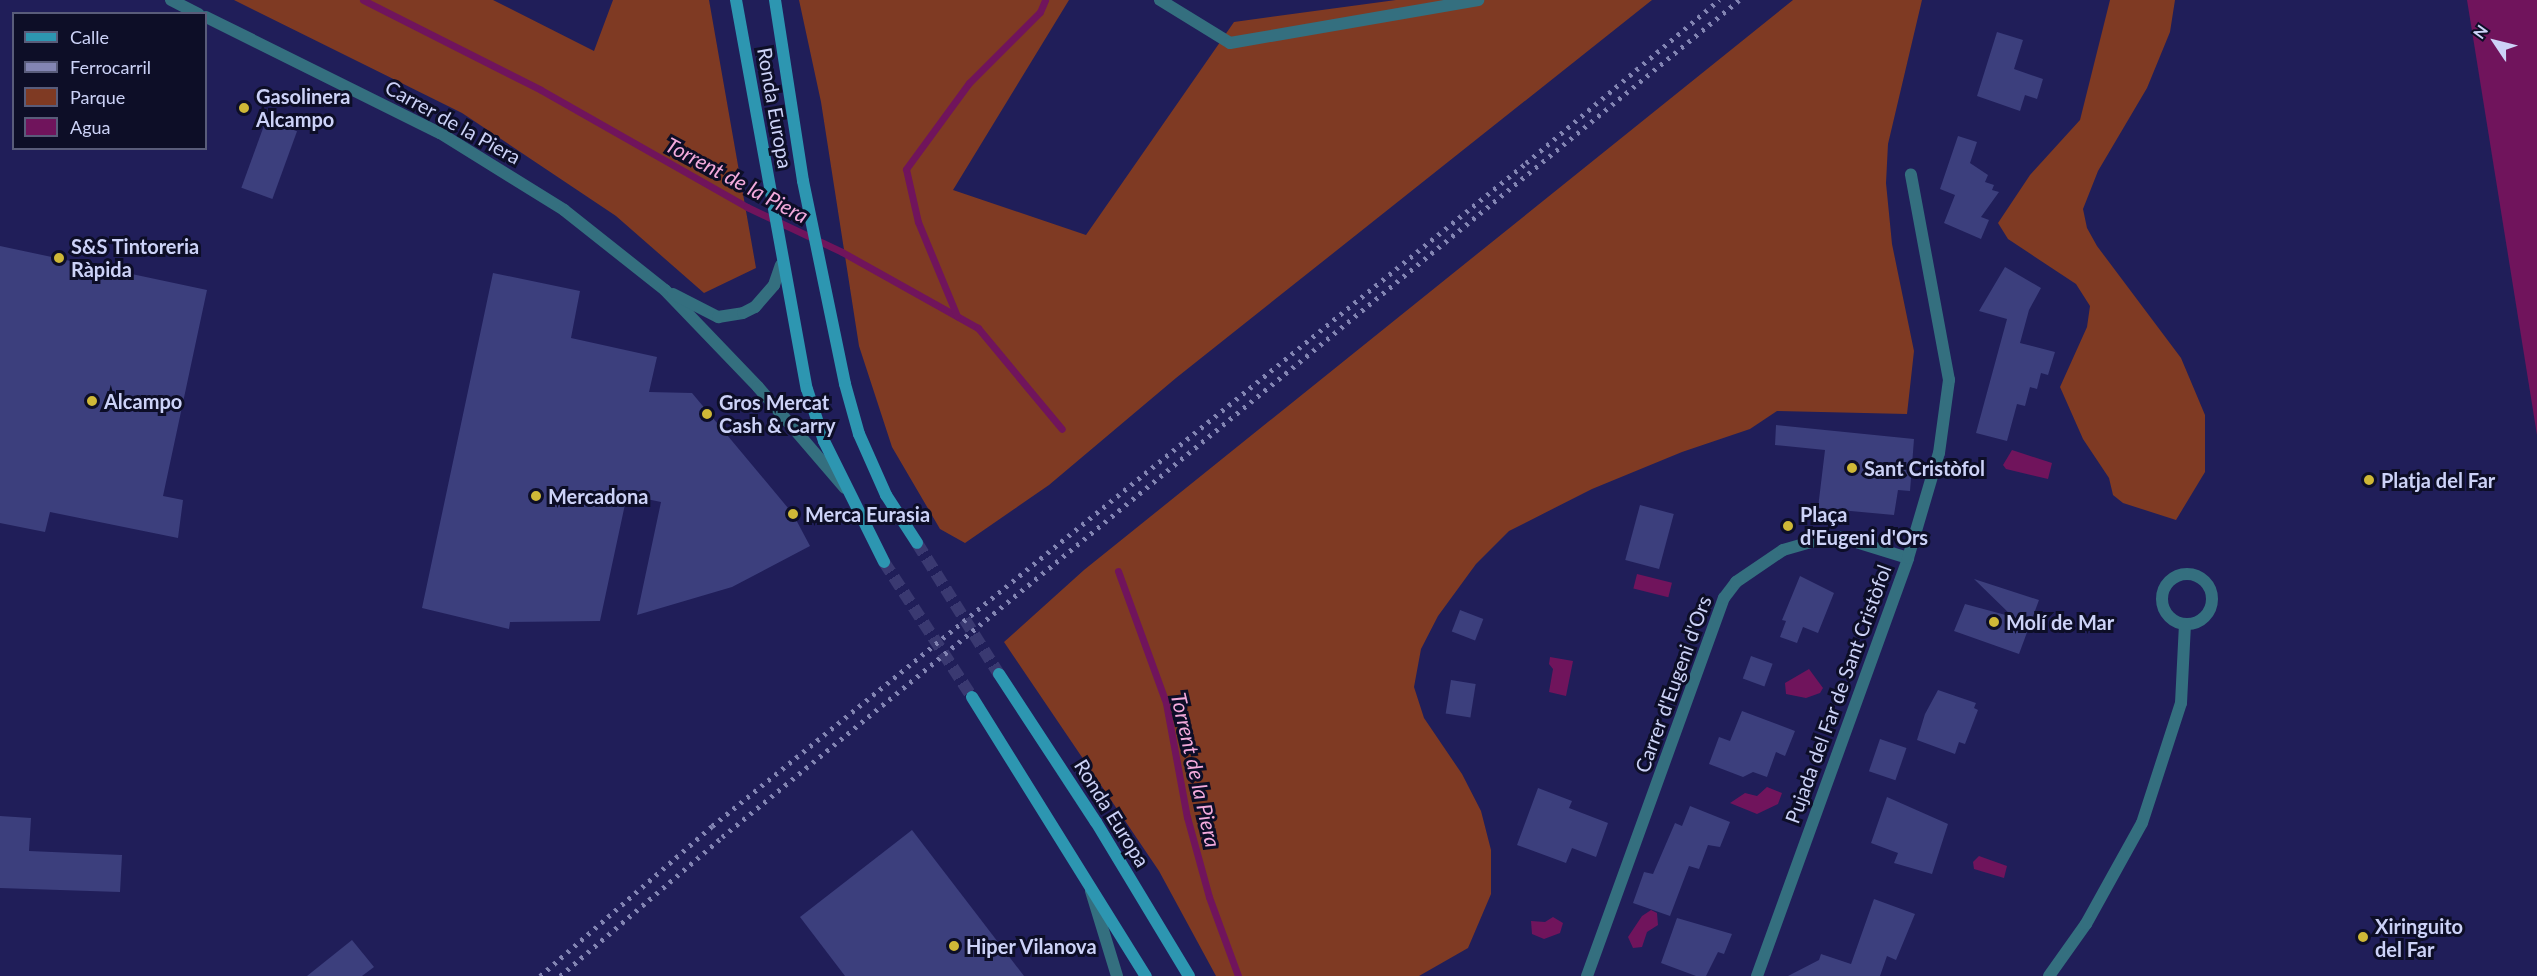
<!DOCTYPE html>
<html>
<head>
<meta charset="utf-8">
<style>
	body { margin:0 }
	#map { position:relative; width:2537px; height:976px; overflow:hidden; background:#201e59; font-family:Lato,sans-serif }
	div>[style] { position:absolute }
	.green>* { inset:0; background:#7f3a23 }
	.water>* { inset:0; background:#70145c; transform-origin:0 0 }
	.stream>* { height:7px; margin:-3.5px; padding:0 3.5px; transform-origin:3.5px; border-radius:3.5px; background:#70145c }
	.building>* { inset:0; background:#3c3f7d; transform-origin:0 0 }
	.secondary-tunnel>* { height:12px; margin-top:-6px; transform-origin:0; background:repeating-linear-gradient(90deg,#3a3971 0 12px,transparent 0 18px) }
	.street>* { height:12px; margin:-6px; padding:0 6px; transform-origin:6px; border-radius:6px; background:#346f7f }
	.street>.ring { margin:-6px; padding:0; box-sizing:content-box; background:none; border:12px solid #346f7f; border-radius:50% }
	.secondary>* { height:12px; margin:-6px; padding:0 6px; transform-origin:6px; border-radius:6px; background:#2d96b1 }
	.rail>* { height:4.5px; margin-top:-2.25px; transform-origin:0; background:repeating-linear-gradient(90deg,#8385b3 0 3px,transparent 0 9px) }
	.dots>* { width:16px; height:16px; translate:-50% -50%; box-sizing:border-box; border:3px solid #0d0e27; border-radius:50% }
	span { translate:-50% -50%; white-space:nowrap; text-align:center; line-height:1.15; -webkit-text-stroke:6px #0d0e27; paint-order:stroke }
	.poi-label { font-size:20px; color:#ccd2f7; font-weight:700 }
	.left { translate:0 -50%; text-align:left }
	.street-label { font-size:20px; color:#ccd2f7 }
	.water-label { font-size:21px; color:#f3aadc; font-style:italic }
	.legend { position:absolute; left:12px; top:12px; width:195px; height:138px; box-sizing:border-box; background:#0d0e27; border:2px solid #595c7a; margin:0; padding:8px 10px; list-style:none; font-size:18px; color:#ccd2f7 }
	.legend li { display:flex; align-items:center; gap:12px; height:30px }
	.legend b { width:30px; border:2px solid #595c7a }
	.north { position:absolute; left:2465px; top:12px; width:60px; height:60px; -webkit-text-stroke:4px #0d0e27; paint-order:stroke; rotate:305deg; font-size:16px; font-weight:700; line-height:24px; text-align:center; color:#ccd2f7 }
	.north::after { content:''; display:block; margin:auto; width:21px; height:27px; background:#ccd2f7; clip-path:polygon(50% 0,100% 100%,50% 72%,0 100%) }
</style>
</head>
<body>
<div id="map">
	<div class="green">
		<i style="clip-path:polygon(234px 0,493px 0,594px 51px,613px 0,709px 0,756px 268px,704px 293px,616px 216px,462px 113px)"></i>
		<i style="clip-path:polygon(799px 0,1069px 0,953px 190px,1086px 235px,1234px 22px,1396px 0,1652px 0,1176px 378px,1049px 485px,965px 543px,940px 529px,892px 447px,859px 346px,821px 102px)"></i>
		<i style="clip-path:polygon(1793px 0,1922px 0,1888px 144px,1886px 183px,1892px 244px,1914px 351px,1907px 414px,1777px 411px,1750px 429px,1682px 452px,1592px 489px,1509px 531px,1476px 564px,1438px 616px,1421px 649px,1414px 687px,1424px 718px,1462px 774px,1481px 811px,1491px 850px,1491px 894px,1468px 948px,1419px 976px,1216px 976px,1159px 871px,1004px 642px,1084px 570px)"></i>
		<i style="clip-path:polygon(2110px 0,2175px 0,2170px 32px,2147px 88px,2098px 171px,2083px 209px,2087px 228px,2097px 246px,2181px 358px,2205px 415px,2205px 472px,2176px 520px,2123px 503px,2113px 495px,2109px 478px,2083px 439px,2060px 387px,2087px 327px,2090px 306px,2076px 284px,2008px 239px,1998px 223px,2030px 175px,2080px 120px)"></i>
	</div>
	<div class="water">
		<i style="clip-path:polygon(2467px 0,2537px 0,2537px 435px)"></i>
		<i style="clip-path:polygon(2012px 450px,2052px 463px,2048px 479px,2006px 469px,2003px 465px)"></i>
		<i style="left:1637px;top:574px;width:36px;height:15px;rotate:14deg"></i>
		<i style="clip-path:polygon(1550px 657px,1573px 661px,1566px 696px,1549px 692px,1553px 669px,1549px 664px)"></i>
		<i style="clip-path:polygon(1809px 669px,1823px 688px,1820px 693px,1806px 698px,1786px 694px,1785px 683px)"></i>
		<i style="clip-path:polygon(1767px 787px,1782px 793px,1778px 804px,1757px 814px,1730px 803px,1745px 793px,1757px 796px)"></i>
		<i style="clip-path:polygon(1979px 856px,2007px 866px,2004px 878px,1974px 869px,1973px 862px)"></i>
		<i style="clip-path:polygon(1651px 910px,1657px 913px,1658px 925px,1647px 932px,1642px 947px,1633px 948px,1628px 937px,1642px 916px)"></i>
		<i style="clip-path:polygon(1553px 917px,1563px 923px,1560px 933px,1544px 939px,1532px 934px,1531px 921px,1545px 922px)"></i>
	</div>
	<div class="stream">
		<i style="left:363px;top:0;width:199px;rotate:26.8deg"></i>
		<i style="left:541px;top:90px;width:237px;rotate:29.6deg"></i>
		<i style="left:747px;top:207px;width:105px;rotate:25.3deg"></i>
		<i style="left:842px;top:252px;width:156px;rotate:29.2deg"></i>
		<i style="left:978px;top:328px;width:131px;rotate:50.3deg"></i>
		<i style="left:957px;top:316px;width:102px;rotate:-112.5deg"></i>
		<i style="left:918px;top:222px;width:54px;rotate:-102.8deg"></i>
		<i style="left:906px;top:169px;width:107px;rotate:-53.8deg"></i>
		<i style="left:969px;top:83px;width:100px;rotate:-45deg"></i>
		<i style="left:1040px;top:12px;width:13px;rotate:-67deg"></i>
		<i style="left:1118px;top:571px;width:140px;rotate:70deg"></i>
		<i style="left:1166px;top:703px;width:116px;rotate:79.6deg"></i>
		<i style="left:1187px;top:817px;width:83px;rotate:74.6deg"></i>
		<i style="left:1209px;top:897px;width:84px;rotate:69.8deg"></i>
	</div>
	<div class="building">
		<i style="clip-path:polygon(1997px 32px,2023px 40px,2014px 69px,2043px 79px,2037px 99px,2025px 95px,2020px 111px,1977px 96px)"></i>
		<i style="left:266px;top:120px;width:33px;height:72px;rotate:20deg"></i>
		<i style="clip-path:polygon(1958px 136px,1977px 142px,1970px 163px,1988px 175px,1985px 182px,1994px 185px,1992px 190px,1999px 192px,1981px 217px,1989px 220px,1981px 239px,1944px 223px,1955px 195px,1940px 189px)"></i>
		<i style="clip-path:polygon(0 246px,207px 290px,163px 496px,183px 500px,178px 538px,50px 512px,45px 532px,0 523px)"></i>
		<i style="clip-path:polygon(2005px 267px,2041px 288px,2029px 310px,2020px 343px,2055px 352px,2048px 375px,2041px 373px,2037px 389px,2030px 387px,2025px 406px,2017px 404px,2007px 441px,1976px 433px,2007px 319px,1979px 311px)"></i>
		<i style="clip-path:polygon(493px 273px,580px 291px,571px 338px,657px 357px,649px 392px,692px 393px,793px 514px,810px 546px,732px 587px,637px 615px,661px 502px,627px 495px,600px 621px,510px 622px,509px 629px,422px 608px)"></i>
		<i style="clip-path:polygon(1776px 425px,1914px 439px,1910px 491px,1898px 490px,1894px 515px,1818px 508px,1825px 450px,1775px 445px)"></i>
		<i style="left:1640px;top:505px;width:35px;height:57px;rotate:15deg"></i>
		<i style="clip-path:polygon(1800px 576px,1834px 593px,1818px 633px,1803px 627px,1797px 643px,1780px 637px,1786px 621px,1782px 620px)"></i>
		<i style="clip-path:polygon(1974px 579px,2039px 600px,2019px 654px,1954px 631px,1965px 604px,2013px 617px)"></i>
		<i style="left:1460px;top:610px;width:25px;height:23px;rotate:21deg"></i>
		<i style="left:1751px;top:656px;width:23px;height:24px;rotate:20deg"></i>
		<i style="left:1451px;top:680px;width:25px;height:34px;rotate:9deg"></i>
		<i style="clip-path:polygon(1938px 690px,1976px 703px,1974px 708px,1978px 710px,1965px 744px,1959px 742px,1955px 754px,1917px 740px,1925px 714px)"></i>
		<i style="clip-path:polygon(1742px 711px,1795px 731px,1785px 756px,1776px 752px,1767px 777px,1753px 772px,1743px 777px,1709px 764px,1719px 737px,1730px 741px)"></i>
		<i style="left:1880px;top:739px;width:28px;height:34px;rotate:19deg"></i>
		<i style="clip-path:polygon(1538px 788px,1572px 801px,1569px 808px,1608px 823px,1596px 857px,1572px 848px,1566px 863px,1517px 845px)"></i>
		<i style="clip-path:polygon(1887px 797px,1948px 824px,1932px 874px,1894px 863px,1898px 853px,1871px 843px)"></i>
		<i style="clip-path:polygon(1690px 806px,1730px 822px,1720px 847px,1708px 845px,1699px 869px,1689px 866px,1670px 916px,1633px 903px,1644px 872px,1653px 874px,1675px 823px,1682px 826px)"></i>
		<i style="clip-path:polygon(0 816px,31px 818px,29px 851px,122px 855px,120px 892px,0 888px)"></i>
		<i style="clip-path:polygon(912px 830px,978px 916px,1024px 976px,845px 976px,800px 917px)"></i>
		<i style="clip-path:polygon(1874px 899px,1915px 914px,1896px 960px,1887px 956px,1880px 976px,1788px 976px,1819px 960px,1821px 954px,1851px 964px)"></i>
		<i style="clip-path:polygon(1677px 918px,1732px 934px,1724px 954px,1718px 952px,1706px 976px,1696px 976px,1661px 963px)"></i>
		<i style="clip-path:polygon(352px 940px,374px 967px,362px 976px,307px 976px)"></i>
	</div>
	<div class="secondary-tunnel">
		<i style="left:917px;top:543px;width:155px;rotate:58deg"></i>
		<i style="left:884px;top:562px;width:161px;rotate:56.9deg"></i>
	</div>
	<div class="street">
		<i style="left:171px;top:0;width:31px;rotate:27deg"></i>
		<i style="left:1160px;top:0;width:82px;rotate:31.6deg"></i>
		<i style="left:1230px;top:43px;width:252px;rotate:-9.8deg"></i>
		<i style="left:206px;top:17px;width:261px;rotate:26.4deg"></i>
		<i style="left:440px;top:133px;width:146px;rotate:31.8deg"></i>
		<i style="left:564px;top:210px;width:129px;rotate:38.4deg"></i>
		<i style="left:665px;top:290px;width:134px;rotate:46.2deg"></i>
		<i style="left:758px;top:387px;width:133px;rotate:49.3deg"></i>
		<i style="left:673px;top:294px;width:51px;rotate:27.1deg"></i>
		<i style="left:718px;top:317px;width:25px;rotate:-9deg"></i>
		<i style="left:743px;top:313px;width:13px;rotate:-27deg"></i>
		<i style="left:755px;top:307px;width:29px;rotate:-49deg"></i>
		<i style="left:774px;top:285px;width:21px;rotate:-71deg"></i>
		<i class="ring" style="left:2162px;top:574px;width:38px;height:38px"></i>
		<i style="left:1091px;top:891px;width:89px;rotate:73deg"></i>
		<i style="left:1587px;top:976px;width:402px;rotate:-70.1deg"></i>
		<i style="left:1724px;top:598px;width:20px;rotate:-53deg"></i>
		<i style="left:1736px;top:582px;width:57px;rotate:-34.2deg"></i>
		<i style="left:1783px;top:550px;width:40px;rotate:-16deg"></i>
		<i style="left:1821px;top:539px;width:19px;rotate:-6deg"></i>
		<i style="left:1840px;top:537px;width:71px;rotate:17.2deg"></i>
		<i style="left:1757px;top:976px;width:444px;rotate:-70.1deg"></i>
		<i style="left:1908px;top:558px;width:109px;rotate:-73.6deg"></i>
		<i style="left:1939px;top:453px;width:74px;rotate:-82.2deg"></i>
		<i style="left:1949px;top:380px;width:209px;rotate:-100.5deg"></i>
		<i style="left:2049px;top:976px;width:64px;rotate:-54.6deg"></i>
		<i style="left:2086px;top:924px;width:115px;rotate:-61deg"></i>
		<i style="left:2142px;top:823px;width:126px;rotate:-72deg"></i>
		<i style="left:2181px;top:703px;width:79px;rotate:-87.1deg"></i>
	</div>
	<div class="secondary">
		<i style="left:736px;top:0;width:395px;rotate:79.7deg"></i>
		<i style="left:807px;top:389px;width:55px;rotate:71.9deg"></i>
		<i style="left:824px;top:441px;width:135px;rotate:63.6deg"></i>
		<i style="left:775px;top:0;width:183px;rotate:81.2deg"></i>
		<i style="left:803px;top:181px;width:207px;rotate:78.3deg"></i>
		<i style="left:845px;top:384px;width:52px;rotate:74.4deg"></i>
		<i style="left:859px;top:434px;width:67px;rotate:66.1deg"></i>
		<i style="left:886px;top:495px;width:57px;rotate:57.1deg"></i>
		<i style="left:999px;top:674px;width:177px;rotate:56.8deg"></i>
		<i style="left:1096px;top:822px;width:180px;rotate:58.9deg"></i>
		<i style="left:972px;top:697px;width:329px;rotate:58.1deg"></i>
	</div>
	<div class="rail">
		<i style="left:540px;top:976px;width:228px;rotate:-41.1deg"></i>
		<i style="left:712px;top:826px;width:1050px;rotate:-39.16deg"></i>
		<i style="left:1526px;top:163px;width:253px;rotate:-40.2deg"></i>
		<i style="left:560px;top:976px;width:213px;rotate:-40.6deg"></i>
		<i style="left:722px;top:837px;width:1317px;rotate:-39.45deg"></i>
	</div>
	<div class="dots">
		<i style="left:244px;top:108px;background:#cfb837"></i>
		<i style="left:59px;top:258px;background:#cfb837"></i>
		<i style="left:92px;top:401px;background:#cfb837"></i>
		<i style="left:707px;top:414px;background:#cfb837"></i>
		<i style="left:1852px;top:468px;background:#cfb837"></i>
		<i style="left:2369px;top:480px;background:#cfb837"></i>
		<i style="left:536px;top:496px;background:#cfb837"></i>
		<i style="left:793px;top:514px;background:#cfb837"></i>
		<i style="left:1788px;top:526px;background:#cfb837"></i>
		<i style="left:1994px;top:622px;background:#cfb837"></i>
		<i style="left:2363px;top:937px;background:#cfb837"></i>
		<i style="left:954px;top:946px;background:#cfb837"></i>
	</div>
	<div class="poi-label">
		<span class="left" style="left:256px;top:108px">Gasolinera<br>Alcampo</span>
		<span class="left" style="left:71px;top:258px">S&amp;S Tintoreria<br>Ràpida</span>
		<span class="left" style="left:104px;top:401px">Alcampo</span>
		<span class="left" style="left:719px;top:414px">Gros Mercat<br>Cash &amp; Carry</span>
		<span class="left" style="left:1864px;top:468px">Sant Cristòfol</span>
		<span class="left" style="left:2381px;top:480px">Platja del Far</span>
		<span class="left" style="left:548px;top:496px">Mercadona</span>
		<span class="left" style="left:805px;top:514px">Merca Eurasia</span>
		<span class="left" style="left:1800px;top:526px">Plaça<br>d'Eugeni d'Ors</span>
		<span class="left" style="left:2006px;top:622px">Molí de Mar</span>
		<span class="left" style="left:2375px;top:938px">Xiringuito<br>del Far</span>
		<span class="left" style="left:966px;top:946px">Hiper Vilanova</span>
	</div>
	<div class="street-label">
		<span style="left:775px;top:108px;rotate:80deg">Ronda Europa</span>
		<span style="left:453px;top:122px;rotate:29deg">Carrer de la Piera</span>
		<span style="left:1673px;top:684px;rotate:-70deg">Carrer d'Eugeni d'Ors</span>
		<span style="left:1838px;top:694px;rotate:-70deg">Pujada del Far de Sant Cristòfol</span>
		<span style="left:1112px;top:813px;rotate:58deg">Ronda Europa</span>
	</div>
	<div class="water-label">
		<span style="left:737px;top:180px;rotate:28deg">Torrent de la Piera</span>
		<span style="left:1196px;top:770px;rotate:77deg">Torrent de la Piera</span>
	</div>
	<ul class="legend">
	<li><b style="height:8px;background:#2d96b1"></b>Calle</li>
	<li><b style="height:8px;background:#8385b3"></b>Ferrocarril</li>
	<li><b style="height:16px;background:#7f3a23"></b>Parque</li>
	<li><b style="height:16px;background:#70145c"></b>Agua</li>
	</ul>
	<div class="north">N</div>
</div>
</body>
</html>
